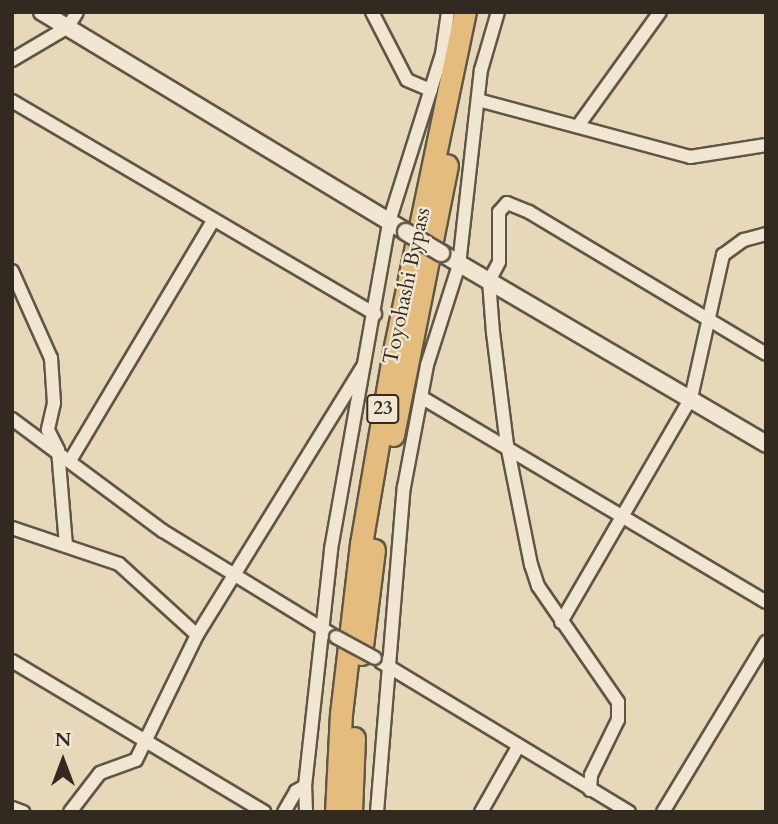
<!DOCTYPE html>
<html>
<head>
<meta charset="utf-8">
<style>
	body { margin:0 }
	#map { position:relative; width:778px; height:824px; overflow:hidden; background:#e8d8ba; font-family:Cardo,serif }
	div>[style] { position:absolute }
	.roads { filter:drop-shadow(2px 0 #605646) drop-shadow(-2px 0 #605646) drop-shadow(0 2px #605646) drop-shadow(0 -2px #605646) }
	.street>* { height:12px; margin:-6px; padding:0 6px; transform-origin:6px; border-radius:6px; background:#f0e6d2 }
	.secondary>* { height:16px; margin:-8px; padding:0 8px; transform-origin:8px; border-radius:8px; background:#f0e6d2 }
	.highway>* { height:21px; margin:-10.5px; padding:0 10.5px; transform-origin:10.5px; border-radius:10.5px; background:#e4bc7d }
	.bridges { filter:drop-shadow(2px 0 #605646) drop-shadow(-2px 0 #605646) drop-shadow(0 2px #605646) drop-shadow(0 -2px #605646) }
	.street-bridge>* { height:12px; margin:-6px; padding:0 6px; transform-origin:6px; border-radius:6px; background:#f0e6d2 }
	.secondary-bridge>* { height:16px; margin:-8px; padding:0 8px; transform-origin:8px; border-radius:8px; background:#f0e6d2 }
	span { translate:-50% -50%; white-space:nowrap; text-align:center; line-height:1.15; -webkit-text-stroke:5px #f0e6d2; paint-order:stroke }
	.shield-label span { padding:2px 5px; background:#f0e6d2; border:2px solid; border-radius:5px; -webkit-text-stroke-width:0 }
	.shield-label { font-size:19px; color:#322a20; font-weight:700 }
	.street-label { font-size:21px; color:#322a20 }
	.frame { position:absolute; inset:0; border:14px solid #322a20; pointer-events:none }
	.north { position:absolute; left:28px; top:726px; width:70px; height:70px; -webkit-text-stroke:5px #f0e6d2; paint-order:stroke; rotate:0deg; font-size:19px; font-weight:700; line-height:28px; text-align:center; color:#322a20 }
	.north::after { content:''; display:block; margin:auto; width:24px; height:32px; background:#322a20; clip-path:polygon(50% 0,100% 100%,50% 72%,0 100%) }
</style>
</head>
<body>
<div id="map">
	<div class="roads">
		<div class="street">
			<i style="left:372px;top:12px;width:76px;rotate:62.8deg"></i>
			<i style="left:407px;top:80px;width:26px;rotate:23deg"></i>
			<i style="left:12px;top:60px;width:65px;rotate:-30.5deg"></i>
			<i style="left:68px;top:27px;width:17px;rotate:-59deg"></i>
			<i style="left:478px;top:100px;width:220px;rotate:15deg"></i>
			<i style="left:690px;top:157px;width:77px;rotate:-9deg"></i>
			<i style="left:12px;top:101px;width:421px;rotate:30.4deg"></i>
			<i style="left:578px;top:126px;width:140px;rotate:-54.3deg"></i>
			<i style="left:12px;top:271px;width:95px;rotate:65.9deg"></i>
			<i style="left:51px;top:358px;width:45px;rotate:86.2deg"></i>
			<i style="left:54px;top:403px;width:28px;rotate:103deg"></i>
			<i style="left:48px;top:430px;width:22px;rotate:63deg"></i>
			<i style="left:58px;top:450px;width:95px;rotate:85.2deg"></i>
			<i style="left:421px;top:397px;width:401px;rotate:30.7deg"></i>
			<i style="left:12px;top:419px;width:188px;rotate:36.6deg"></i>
			<i style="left:163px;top:531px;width:203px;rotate:31.5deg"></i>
			<i style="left:71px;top:459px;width:277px;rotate:-59.2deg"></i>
			<i style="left:12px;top:528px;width:113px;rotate:18.6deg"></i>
			<i style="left:119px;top:564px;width:105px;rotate:42.3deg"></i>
			<i style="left:561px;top:622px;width:259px;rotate:-59.9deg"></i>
			<i style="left:691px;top:398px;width:147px;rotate:-77.4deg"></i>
			<i style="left:723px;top:255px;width:26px;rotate:-36deg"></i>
			<i style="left:744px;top:240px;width:23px;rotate:-15deg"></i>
			<i style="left:12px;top:661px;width:294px;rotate:30.9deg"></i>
			<i style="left:381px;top:662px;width:290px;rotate:31.2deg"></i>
			<i style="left:590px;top:790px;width:15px;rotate:-86deg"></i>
			<i style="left:591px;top:775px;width:61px;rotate:-63.9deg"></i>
			<i style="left:618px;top:720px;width:18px;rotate:-90deg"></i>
			<i style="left:618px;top:702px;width:141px;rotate:-124.6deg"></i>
			<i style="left:538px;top:586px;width:22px;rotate:-108deg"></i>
			<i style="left:531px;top:565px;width:122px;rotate:-101.3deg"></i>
			<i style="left:507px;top:445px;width:113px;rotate:-97.1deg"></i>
			<i style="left:493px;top:333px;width:52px;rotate:-94.4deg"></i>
			<i style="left:489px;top:281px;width:21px;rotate:-62deg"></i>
			<i style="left:499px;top:262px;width:50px;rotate:-90deg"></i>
			<i style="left:499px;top:212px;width:12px;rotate:-48deg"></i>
			<i style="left:507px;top:203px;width:24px;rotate:22deg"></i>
			<i style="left:529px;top:212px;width:276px;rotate:30.9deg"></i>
			<i style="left:12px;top:808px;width:12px;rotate:20deg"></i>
			<i style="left:70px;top:812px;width:49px;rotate:-52.4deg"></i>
			<i style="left:100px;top:773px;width:38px;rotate:-20deg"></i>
			<i style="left:136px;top:760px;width:139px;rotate:-64deg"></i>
			<i style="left:197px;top:635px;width:317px;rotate:-58.3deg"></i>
			<i style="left:284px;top:812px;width:24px;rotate:-60deg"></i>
			<i style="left:296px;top:791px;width:10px;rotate:-29deg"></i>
			<i style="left:306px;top:812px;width:26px;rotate:-92deg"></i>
			<i style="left:305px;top:786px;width:238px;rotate:-83.7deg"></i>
			<i style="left:331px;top:549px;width:332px;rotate:-79.9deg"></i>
			<i style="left:389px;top:222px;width:176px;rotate:-72.5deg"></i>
			<i style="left:442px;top:54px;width:42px;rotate:-81.9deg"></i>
			<i style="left:377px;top:812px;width:326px;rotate:-85.3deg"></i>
			<i style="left:404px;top:487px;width:124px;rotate:-79.3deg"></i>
			<i style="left:427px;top:365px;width:105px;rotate:-72.3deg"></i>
			<i style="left:459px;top:265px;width:196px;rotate:-83.6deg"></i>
			<i style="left:481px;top:70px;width:60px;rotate:-73.7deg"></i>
			<i style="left:481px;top:812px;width:75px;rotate:-60.4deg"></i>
			<i style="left:663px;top:812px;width:199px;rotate:-58.8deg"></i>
		</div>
		<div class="secondary">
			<i style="left:42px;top:12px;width:425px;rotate:31.1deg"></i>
			<i style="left:441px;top:253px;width:377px;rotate:30.4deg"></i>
		</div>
		<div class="highway">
			<i style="left:393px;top:435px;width:275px;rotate:-78.7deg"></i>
			<i style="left:361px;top:654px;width:105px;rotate:-82.9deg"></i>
			<i style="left:336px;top:812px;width:98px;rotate:-87.1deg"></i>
			<i style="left:341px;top:714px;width:171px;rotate:-83.3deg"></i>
			<i style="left:361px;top:544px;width:196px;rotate:-80.3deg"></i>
			<i style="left:394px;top:351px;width:346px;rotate:-78.2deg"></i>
			<i style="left:351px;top:812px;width:74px;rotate:-87.7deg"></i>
		</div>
	</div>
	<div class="bridges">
		<div class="street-bridge">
			<i style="left:336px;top:637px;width:44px;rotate:28.3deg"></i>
		</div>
		<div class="secondary-bridge">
			<i style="left:406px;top:232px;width:41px;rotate:31deg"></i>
		</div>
	</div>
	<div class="shield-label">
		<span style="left:383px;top:409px">23</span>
	</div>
	<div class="street-label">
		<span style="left:407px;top:286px;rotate:-78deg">Toyohashi Bypass</span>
	</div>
	<div class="frame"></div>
	<div class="north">N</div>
</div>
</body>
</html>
